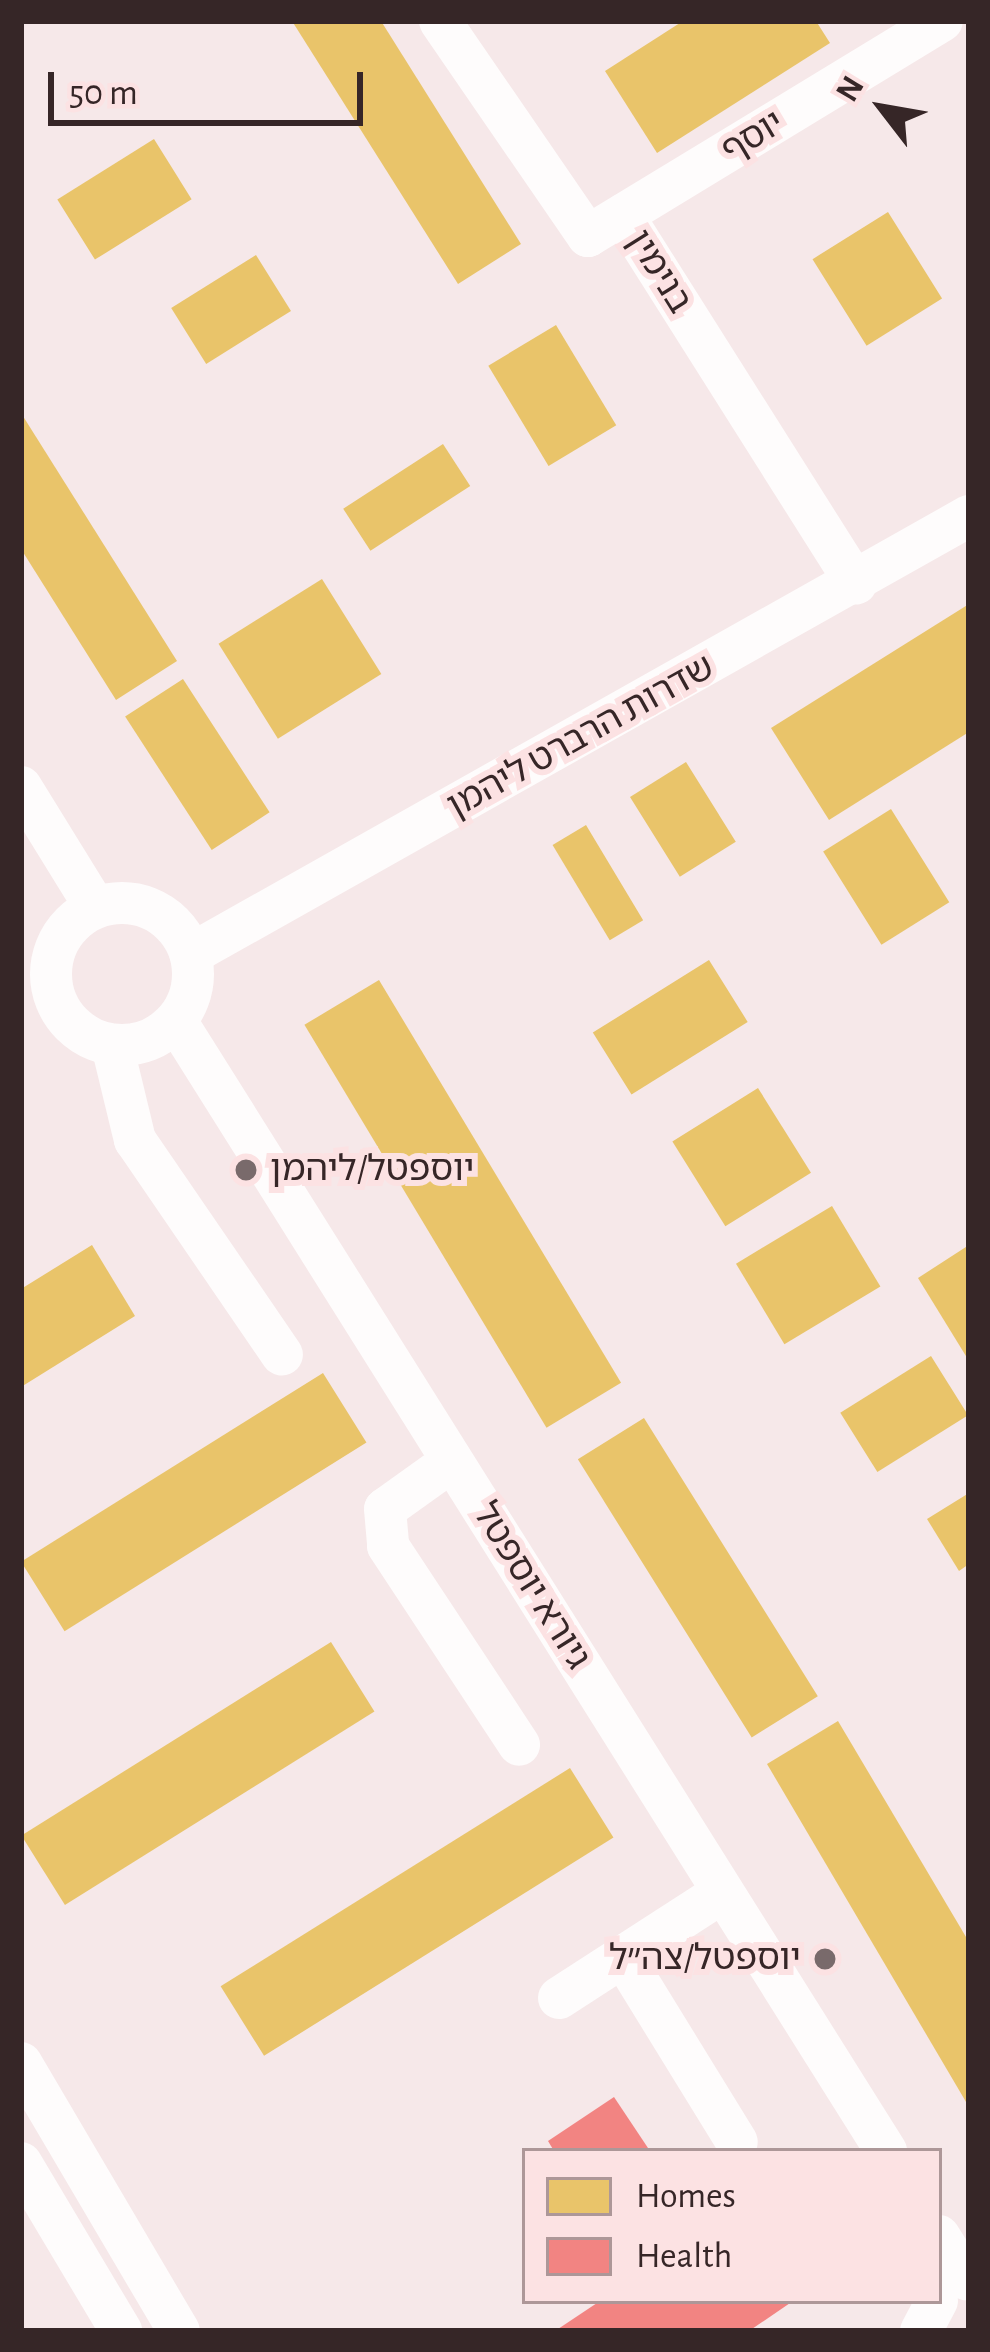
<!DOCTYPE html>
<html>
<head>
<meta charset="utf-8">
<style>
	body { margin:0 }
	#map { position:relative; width:990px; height:2352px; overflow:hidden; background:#f6e8e9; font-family:"Alegreya Sans","Noto Sans Hebrew",sans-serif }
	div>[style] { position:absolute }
	.homes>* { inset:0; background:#e9c46a; transform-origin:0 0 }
	.health>* { inset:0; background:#f28482 }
	.minor>* { height:42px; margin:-21px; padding:0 21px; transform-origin:21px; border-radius:21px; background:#fefcfc }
	.minor>.ring { margin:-21px; padding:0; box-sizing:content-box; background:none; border:42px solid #fefcfc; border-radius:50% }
	.dots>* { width:33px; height:33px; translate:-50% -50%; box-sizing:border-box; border:6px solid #fce2e3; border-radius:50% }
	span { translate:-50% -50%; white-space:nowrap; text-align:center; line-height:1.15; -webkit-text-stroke:12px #fce2e3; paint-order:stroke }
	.street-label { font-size:36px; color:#362627 }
	.poi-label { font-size:36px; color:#362627 }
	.left { translate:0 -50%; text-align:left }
	.right { translate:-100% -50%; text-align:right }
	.frame { position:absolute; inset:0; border:24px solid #362627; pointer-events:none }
	.legend { position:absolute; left:522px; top:2148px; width:420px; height:156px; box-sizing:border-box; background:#fce2e3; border:3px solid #ad9798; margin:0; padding:15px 21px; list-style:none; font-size:36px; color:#362627 }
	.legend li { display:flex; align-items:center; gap:24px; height:60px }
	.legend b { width:60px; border:3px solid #ad9798 }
	.north { position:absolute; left:822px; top:48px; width:120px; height:120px; -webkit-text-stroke:9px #fce2e3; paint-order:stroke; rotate:301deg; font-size:33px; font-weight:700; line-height:48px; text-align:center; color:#362627 }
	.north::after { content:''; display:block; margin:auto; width:42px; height:54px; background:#362627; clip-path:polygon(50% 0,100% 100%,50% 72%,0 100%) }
	.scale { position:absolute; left:48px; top:72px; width:315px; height:54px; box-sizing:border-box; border:6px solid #362627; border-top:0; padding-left:15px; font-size:36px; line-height:42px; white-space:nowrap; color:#362627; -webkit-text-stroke:9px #fce2e3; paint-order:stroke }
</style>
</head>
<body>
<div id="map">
	<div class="homes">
		<i style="clip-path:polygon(292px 21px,381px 21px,521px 244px,458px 284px)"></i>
		<i style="clip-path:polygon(683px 21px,816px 21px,830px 43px,657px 153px,605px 71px)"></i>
		<i style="left:154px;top:139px;width:71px;height:114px;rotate:58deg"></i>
		<i style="left:888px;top:212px;width:102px;height:89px;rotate:58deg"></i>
		<i style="left:256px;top:255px;width:66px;height:100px;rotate:58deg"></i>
		<i style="left:556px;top:325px;width:117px;height:79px;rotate:59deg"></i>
		<i style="clip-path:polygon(21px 413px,177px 661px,116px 700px,21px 549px)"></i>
		<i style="left:443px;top:444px;width:50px;height:119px;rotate:57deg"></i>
		<i style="left:322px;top:579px;width:112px;height:122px;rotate:58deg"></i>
		<i style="clip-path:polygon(969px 604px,969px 732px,829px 820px,771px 728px)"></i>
		<i style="left:183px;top:679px;width:159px;height:69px;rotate:57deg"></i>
		<i style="left:686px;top:762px;width:94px;height:66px;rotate:58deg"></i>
		<i style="left:891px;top:809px;width:110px;height:80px;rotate:58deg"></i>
		<i style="left:586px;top:825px;width:111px;height:39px;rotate:59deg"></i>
		<i style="left:709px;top:960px;width:73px;height:137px;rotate:58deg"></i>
		<i style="left:379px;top:980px;width:470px;height:87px;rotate:59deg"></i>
		<i style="left:758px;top:1088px;width:100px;height:101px;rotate:58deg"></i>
		<i style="left:832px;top:1206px;width:94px;height:112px;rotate:59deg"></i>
		<i style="clip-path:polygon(92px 1245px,135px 1316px,21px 1387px,21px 1289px)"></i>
		<i style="clip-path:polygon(969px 1245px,969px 1361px,918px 1278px)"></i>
		<i style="left:931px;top:1356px;width:70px;height:107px;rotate:58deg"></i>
		<i style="left:323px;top:1373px;width:82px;height:356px;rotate:58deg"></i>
		<i style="left:644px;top:1418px;width:328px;height:78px;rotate:58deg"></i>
		<i style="clip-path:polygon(969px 1493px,969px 1564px,959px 1571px,927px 1519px)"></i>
		<i style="left:331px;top:1642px;width:82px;height:365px;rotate:58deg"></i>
		<i style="clip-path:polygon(838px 1721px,969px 1942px,969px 2107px,767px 1764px)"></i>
		<i style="left:570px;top:1768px;width:82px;height:412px;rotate:58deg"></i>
	</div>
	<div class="health">
		<i style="clip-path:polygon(614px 2097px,650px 2151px,554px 2151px,548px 2141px)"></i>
		<i style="clip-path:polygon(600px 2301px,793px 2301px,749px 2331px,555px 2331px)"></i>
	</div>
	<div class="minor">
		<i style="left:440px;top:21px;width:261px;rotate:55.5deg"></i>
		<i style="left:588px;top:236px;width:414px;rotate:-31.3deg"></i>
		<i style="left:623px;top:215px;width:436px;rotate:57.7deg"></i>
		<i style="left:21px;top:787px;width:141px;rotate:58.3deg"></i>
		<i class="ring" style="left:51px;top:903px;width:100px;height:100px"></i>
		<i style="left:191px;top:954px;width:893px;rotate:-29.38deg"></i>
		<i style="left:176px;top:1021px;width:1335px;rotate:57.86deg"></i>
		<i style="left:112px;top:1045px;width:98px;rotate:76.4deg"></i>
		<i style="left:135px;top:1140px;width:260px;rotate:55.6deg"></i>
		<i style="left:452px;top:1461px;width:82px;rotate:144.4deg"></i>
		<i style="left:385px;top:1509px;width:37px;rotate:85deg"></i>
		<i style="left:388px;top:1546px;width:238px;rotate:56.6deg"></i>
		<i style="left:623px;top:1957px;width:217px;rotate:58.4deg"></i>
		<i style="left:559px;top:1998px;width:195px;rotate:-32.9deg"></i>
		<i style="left:21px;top:2063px;width:311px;rotate:59.5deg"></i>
		<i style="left:21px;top:2163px;width:196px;rotate:59.2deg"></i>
		<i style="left:939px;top:2236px;width:51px;rotate:57.9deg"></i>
		<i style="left:921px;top:2331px;width:34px;rotate:-62deg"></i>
	</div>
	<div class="dots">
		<i style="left:246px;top:1170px;background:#796a6b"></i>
		<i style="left:825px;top:1959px;background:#796a6b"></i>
	</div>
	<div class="street-label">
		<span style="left:753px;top:137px;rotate:-31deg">יוסף</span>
		<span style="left:659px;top:272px;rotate:58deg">בנימין</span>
		<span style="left:581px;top:737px;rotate:-29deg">שדרות הרברט ליהמן</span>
		<span style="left:531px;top:1586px;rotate:58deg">גיורא יוספטל</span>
	</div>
	<div class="poi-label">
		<span class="left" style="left:270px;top:1170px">יוספטל/ליהמן</span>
		<span class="right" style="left:801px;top:1959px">יוספטל/צה״ל</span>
	</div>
	<div class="frame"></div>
	<ul class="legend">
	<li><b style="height:33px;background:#e9c46a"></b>Homes</li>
	<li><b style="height:33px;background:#f28482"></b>Health</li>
	</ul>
	<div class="north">N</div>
	<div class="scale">50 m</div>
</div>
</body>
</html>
